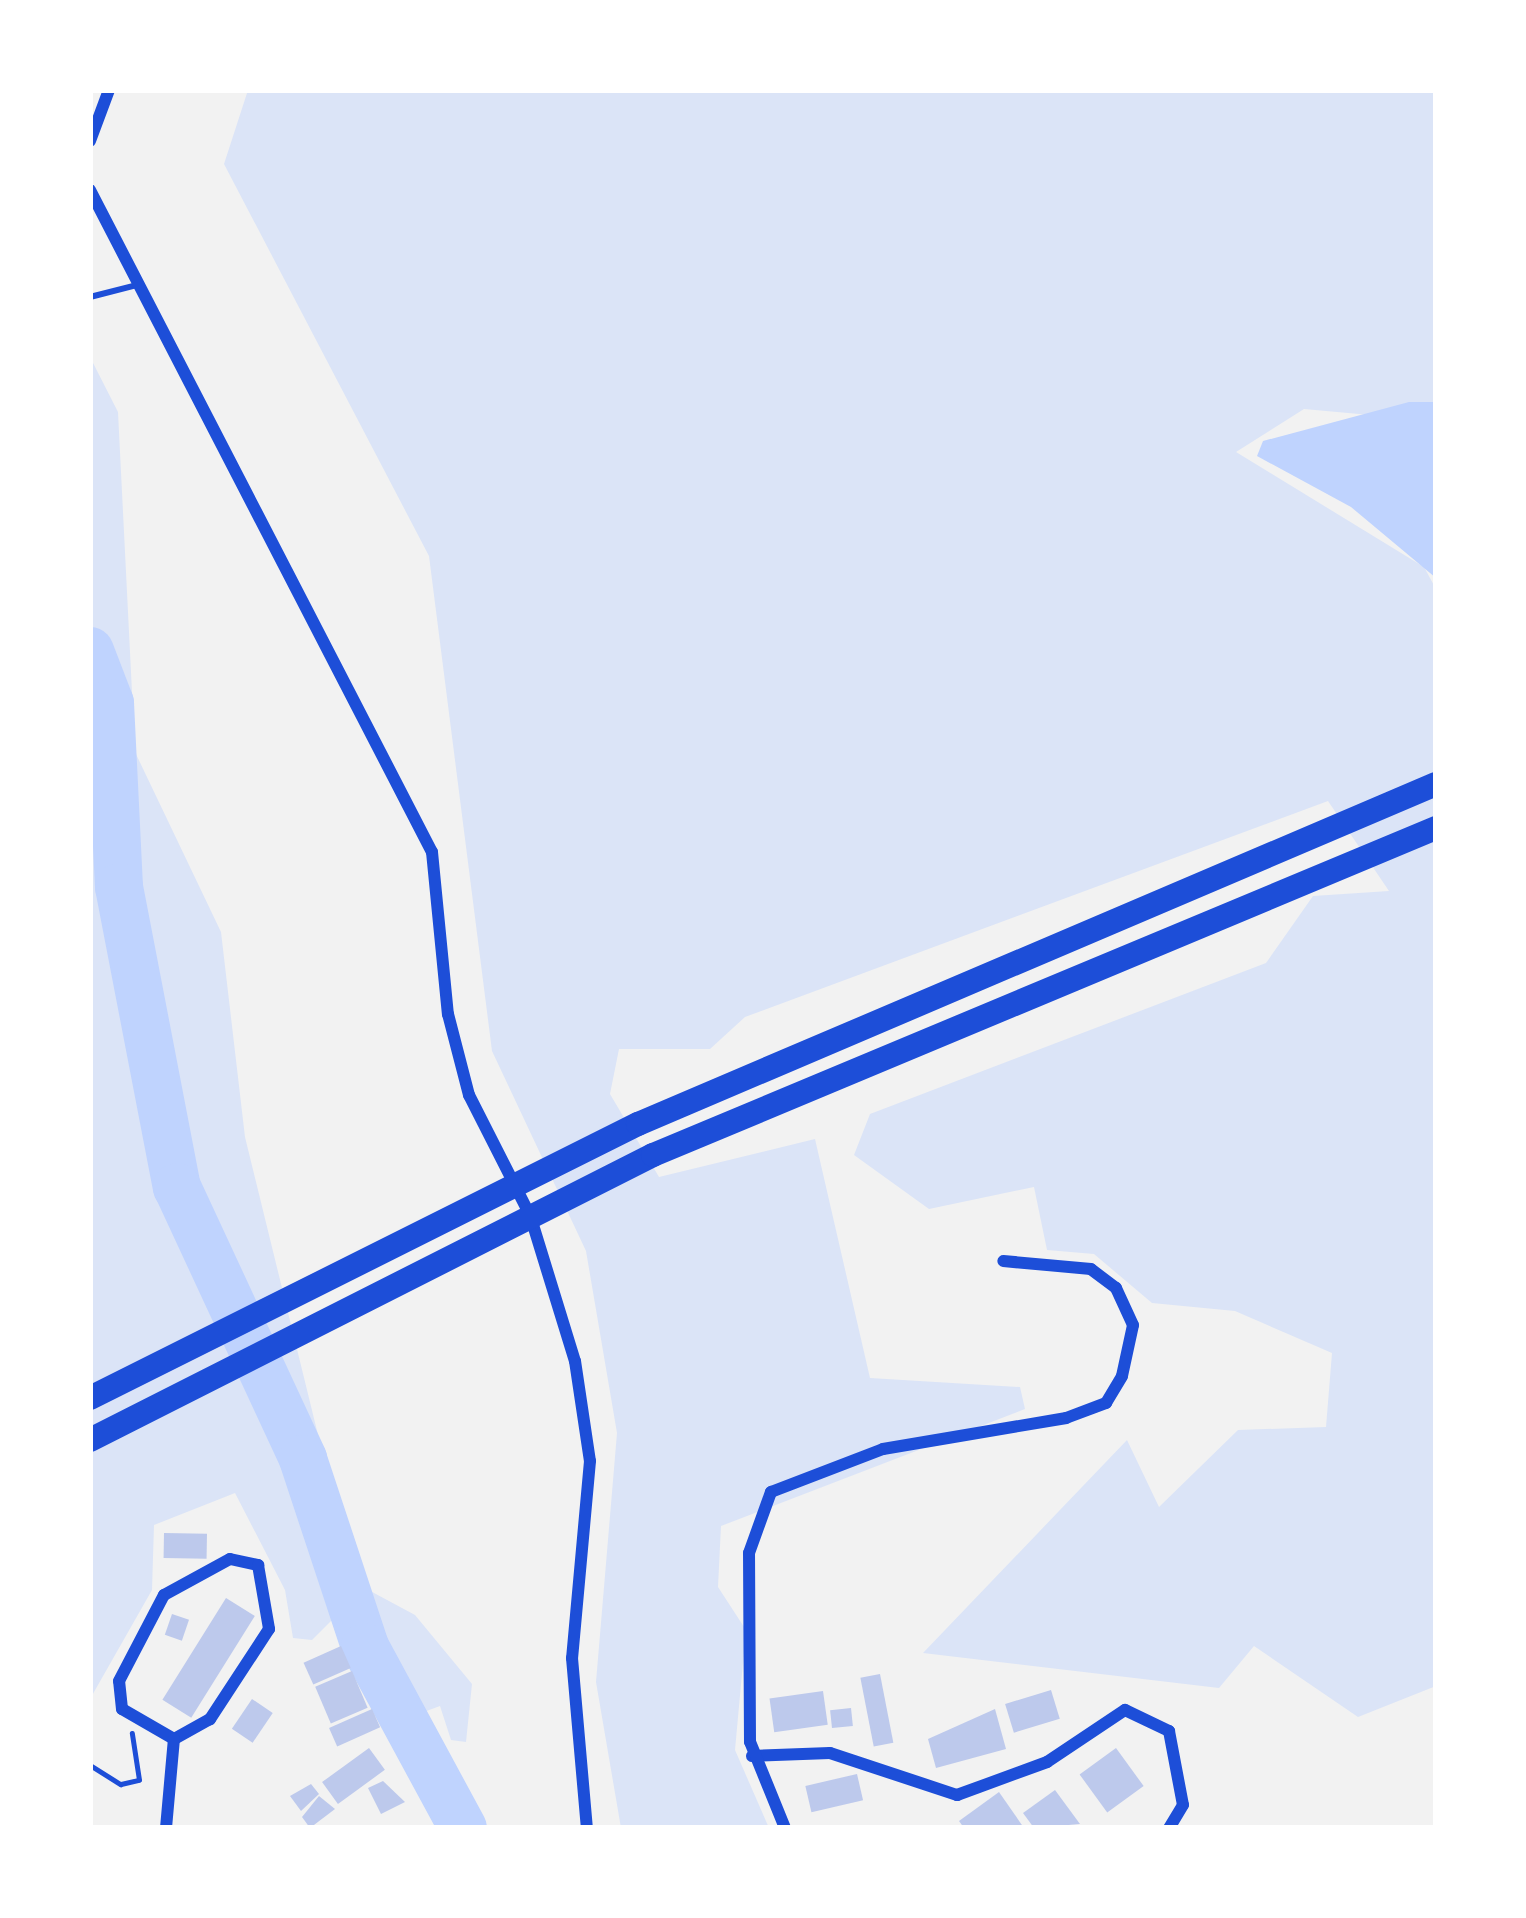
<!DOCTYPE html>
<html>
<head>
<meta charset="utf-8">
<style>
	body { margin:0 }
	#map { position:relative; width:1526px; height:1918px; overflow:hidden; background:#f2f2f2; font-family:Commissioner,sans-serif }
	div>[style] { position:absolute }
	.green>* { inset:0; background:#dbe4f7 }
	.water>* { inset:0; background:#bfd3fe }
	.river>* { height:48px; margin:-24px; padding:0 24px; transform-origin:24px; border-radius:24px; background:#bfd3fe }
	.building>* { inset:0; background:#bdc9ec; transform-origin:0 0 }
	.path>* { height:4.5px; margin:-2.25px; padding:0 2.25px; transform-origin:2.25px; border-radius:2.25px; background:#1d4ed8 }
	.service>* { height:6px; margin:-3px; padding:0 3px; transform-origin:3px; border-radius:3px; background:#1d4ed8 }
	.minor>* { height:12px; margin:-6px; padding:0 6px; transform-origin:6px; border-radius:6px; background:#1d4ed8 }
	.motorway>* { height:24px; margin:-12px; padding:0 12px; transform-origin:12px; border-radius:12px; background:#1d4ed8 }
	span { translate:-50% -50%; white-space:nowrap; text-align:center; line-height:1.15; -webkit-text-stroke:10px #fff; paint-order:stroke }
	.frame { position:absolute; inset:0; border:93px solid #fff; pointer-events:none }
</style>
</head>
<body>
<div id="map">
	<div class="green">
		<i style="clip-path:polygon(248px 90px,1436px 90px,1436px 421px,1304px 409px,1236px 452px,1424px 567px,1436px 589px,1436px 1686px,1358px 1717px,1254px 1646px,1219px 1688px,923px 1653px,1127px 1440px,1159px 1507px,1238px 1430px,1326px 1427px,1332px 1353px,1235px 1311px,1152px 1303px,1094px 1254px,1047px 1250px,1034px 1187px,929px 1209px,854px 1155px,870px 1114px,1266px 963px,1313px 896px,1389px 891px,1328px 801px,745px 1017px,710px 1049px,619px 1049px,610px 1094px,659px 1177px,815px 1139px,870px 1378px,1020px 1387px,1025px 1409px,721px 1526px,718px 1587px,746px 1630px,735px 1750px,769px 1828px,621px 1828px,596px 1682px,617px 1433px,586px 1251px,492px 1051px,429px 556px,224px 164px)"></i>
		<i style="clip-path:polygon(90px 357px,118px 412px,135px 752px,221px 932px,245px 1137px,333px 1496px,361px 1586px,415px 1615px,472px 1684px,466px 1742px,451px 1740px,440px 1706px,413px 1716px,339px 1613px,312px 1640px,293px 1638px,285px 1590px,235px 1493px,154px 1525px,152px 1590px,90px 1699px)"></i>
	</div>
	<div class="water">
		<i style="clip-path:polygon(1409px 402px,1436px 402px,1436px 578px,1351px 507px,1257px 456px,1263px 441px)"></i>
	</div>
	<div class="river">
		<i style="left:90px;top:651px;width:56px;rotate:69deg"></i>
		<i style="left:110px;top:703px;width:184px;rotate:87.2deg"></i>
		<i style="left:119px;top:887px;width:306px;rotate:79.1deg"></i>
		<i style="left:177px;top:1187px;width:300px;rotate:65.1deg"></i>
		<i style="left:303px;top:1459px;width:198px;rotate:71.7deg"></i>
		<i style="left:365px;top:1647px;width:206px;rotate:61.6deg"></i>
	</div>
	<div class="building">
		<i style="left:164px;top:1533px;width:43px;height:25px;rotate:1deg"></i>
		<i style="left:226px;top:1598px;width:34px;height:120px;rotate:32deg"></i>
		<i style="left:172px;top:1614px;width:18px;height:22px;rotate:19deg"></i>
		<i style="left:341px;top:1646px;width:24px;height:41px;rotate:66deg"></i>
		<i style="left:352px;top:1671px;width:40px;height:40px;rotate:67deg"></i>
		<i style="left:880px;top:1674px;width:70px;height:20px;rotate:79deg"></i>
		<i style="left:1051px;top:1690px;width:30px;height:48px;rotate:73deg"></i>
		<i style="left:823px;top:1691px;width:34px;height:54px;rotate:82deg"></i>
		<i style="left:252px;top:1699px;width:25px;height:36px;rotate:34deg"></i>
		<i style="left:851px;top:1708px;width:18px;height:21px;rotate:84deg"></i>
		<i style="left:372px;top:1709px;width:20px;height:47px;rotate:66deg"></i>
		<i style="clip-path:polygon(995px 1709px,1006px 1749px,936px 1768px,928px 1739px)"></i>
		<i style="left:369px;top:1748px;width:27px;height:58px;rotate:54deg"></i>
		<i style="left:1116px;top:1748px;width:47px;height:45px;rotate:54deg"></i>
		<i style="left:857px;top:1774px;width:27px;height:53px;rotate:77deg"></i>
		<i style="clip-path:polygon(383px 1781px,405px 1802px,381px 1814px,368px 1788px)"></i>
		<i style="clip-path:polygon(311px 1784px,319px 1794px,301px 1811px,290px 1796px)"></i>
		<i style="clip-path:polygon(1055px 1790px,1080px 1824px,1034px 1828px,1023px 1813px)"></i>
		<i style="clip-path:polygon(999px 1792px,1024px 1828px,964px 1828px,959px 1821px)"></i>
		<i style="clip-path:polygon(319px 1796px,335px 1809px,310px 1828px,302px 1817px)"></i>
	</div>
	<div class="path">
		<i style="left:90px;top:1765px;width:36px;rotate:32deg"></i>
		<i style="left:121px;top:1784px;width:18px;rotate:-13deg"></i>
		<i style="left:139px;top:1780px;width:47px;rotate:-98.7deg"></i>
	</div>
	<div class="service">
		<i style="left:90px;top:297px;width:49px;rotate:-14.3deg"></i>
	</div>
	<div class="minor">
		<i style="left:90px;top:141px;width:54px;rotate:-69.6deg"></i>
		<i style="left:90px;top:190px;width:745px;rotate:62.68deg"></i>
		<i style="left:432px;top:852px;width:163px;rotate:84.4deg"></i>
		<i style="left:448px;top:1014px;width:84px;rotate:75.5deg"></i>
		<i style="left:469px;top:1095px;width:135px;rotate:63.1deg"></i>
		<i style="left:530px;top:1215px;width:153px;rotate:72.9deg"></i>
		<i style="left:575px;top:1361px;width:101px;rotate:81.5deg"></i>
		<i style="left:590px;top:1461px;width:198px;rotate:95.2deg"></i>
		<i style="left:572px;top:1658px;width:171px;rotate:85deg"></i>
		<i style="left:230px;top:1559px;width:29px;rotate:12deg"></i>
		<i style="left:258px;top:1565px;width:65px;rotate:80.2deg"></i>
		<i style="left:269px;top:1629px;width:108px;rotate:123.2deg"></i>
		<i style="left:210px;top:1719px;width:41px;rotate:150.9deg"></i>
		<i style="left:174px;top:1739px;width:60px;rotate:-150deg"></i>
		<i style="left:122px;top:1709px;width:28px;rotate:-96deg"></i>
		<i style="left:119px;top:1681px;width:97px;rotate:-62.4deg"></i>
		<i style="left:164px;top:1595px;width:75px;rotate:-28.6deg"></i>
		<i style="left:752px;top:1756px;width:78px;rotate:-2.2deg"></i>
		<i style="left:830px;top:1753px;width:134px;rotate:18.3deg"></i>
		<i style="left:957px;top:1795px;width:96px;rotate:-20.1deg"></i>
		<i style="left:1047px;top:1762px;width:94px;rotate:-33.7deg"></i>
		<i style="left:1125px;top:1710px;width:49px;rotate:25.5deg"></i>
		<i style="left:1169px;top:1731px;width:75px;rotate:79.3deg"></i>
		<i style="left:1183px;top:1805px;width:27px;rotate:121deg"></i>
		<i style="left:166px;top:1828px;width:89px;rotate:-84.9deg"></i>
		<i style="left:785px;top:1828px;width:93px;rotate:-112.1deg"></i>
		<i style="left:750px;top:1742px;width:189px;rotate:-90.3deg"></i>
		<i style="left:749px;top:1553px;width:65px;rotate:-70.2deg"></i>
		<i style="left:771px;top:1492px;width:120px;rotate:-21deg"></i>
		<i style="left:883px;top:1449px;width:186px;rotate:-9.6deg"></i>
		<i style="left:1066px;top:1418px;width:43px;rotate:-20.6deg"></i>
		<i style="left:1106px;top:1403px;width:31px;rotate:-59deg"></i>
		<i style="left:1122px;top:1376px;width:52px;rotate:-77.8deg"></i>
		<i style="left:1133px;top:1325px;width:41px;rotate:-114.7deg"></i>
		<i style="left:1116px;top:1288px;width:31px;rotate:-143deg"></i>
		<i style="left:1091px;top:1269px;width:88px;rotate:-174.8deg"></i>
	</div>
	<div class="motorway">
		<i style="left:90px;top:1398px;width:613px;rotate:-26.57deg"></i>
		<i style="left:638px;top:1124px;width:867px;rotate:-23.08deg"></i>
		<i style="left:90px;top:1440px;width:631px;rotate:-26.85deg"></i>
		<i style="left:653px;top:1155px;width:849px;rotate:-22.67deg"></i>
	</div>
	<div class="frame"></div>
</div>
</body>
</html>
